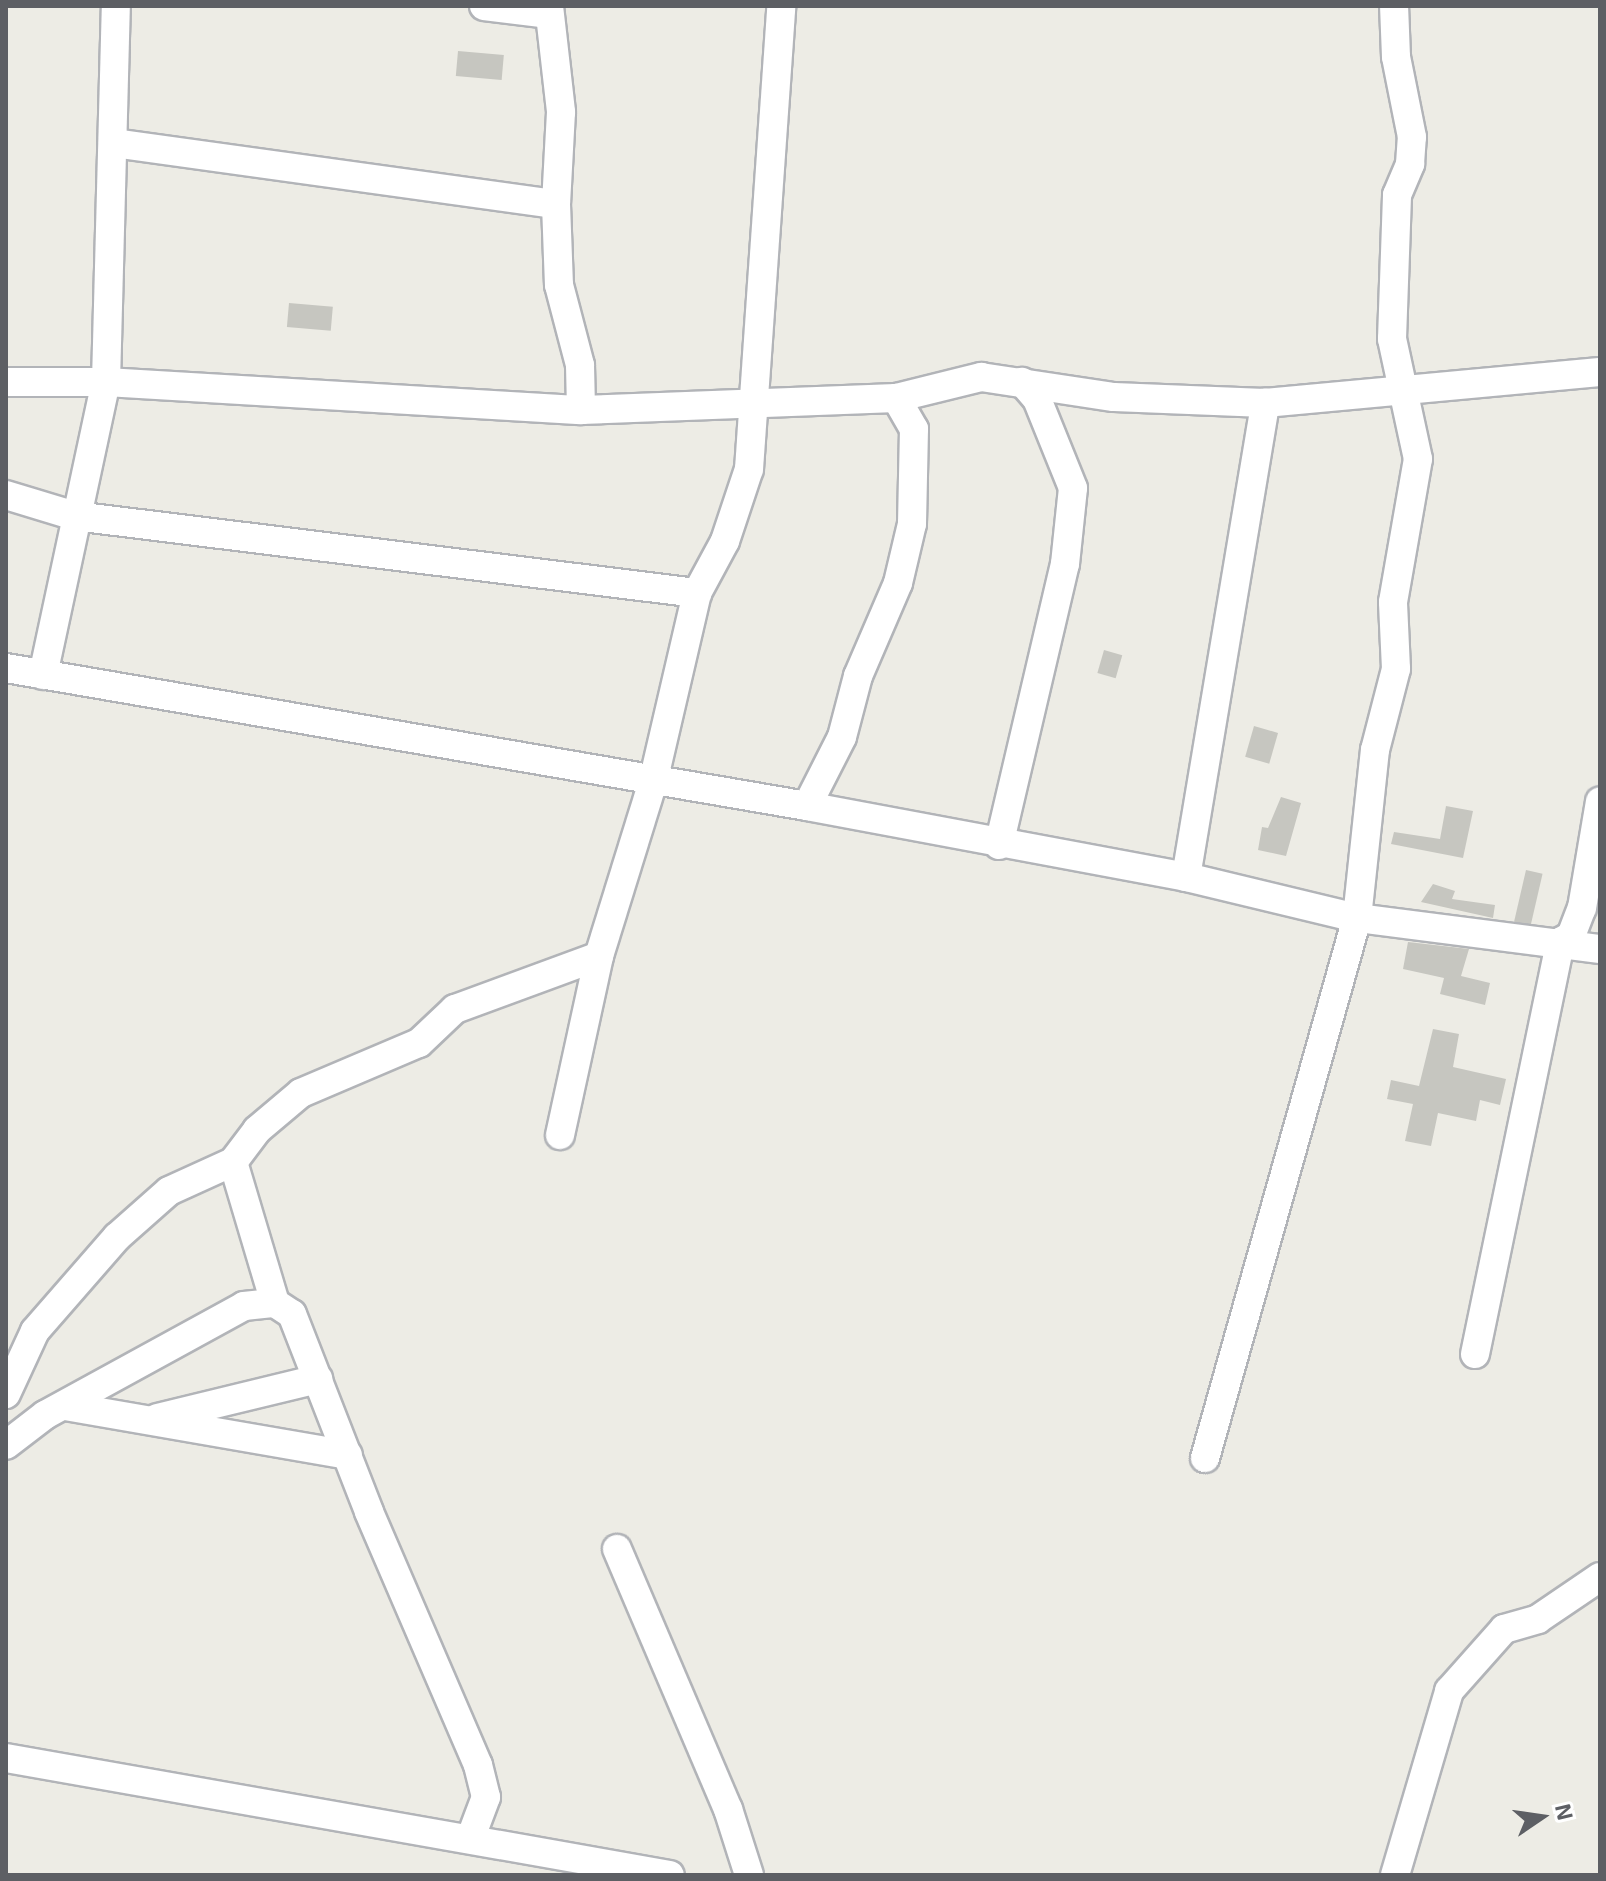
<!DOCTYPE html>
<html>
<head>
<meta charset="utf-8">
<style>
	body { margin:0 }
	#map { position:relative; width:1606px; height:1881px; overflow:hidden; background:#edece5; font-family:"Exo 2",sans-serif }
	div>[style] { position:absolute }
	.building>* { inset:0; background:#c6c6c0; transform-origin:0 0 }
	.roads { filter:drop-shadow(2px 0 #b2b4b8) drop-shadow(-2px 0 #b2b4b8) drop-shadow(0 2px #b2b4b8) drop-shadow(0 -2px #b2b4b8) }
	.minor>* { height:28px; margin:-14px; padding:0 14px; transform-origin:14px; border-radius:14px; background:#fff }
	span { translate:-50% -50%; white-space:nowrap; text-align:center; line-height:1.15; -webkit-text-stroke:7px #fff; paint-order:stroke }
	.frame { position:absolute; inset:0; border:8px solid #5d5f64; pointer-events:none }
	.north { position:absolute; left:1502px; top:1777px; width:80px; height:80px; -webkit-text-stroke:6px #fff; paint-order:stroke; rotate:77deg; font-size:22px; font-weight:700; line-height:32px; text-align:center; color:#5d5f64 }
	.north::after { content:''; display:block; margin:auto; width:28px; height:36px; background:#5d5f64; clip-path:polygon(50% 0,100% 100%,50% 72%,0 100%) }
</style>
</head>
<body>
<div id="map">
	<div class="building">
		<i style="left:458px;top:51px;width:46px;height:25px;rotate:5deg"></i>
		<i style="left:289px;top:303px;width:44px;height:24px;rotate:5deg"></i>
		<i style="left:1104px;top:650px;width:19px;height:24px;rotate:16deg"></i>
		<i style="left:1254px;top:726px;width:25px;height:32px;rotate:16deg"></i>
		<i style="clip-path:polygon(1281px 797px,1301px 803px,1286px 856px,1258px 850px,1262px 827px,1268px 828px)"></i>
		<i style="clip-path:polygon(1446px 806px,1473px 811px,1463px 858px,1391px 844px,1394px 832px,1440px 839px)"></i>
		<i style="left:1526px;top:870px;width:17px;height:53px;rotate:13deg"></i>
		<i style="clip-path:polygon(1433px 884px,1455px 891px,1452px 899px,1495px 905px,1493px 918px,1421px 902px)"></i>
		<i style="clip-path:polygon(1408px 942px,1469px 949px,1461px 976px,1490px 983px,1485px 1005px,1440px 994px,1444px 978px,1403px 969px)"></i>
		<i style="clip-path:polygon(1433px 1029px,1459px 1034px,1453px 1067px,1506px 1079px,1500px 1105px,1480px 1100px,1476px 1121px,1438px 1113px,1431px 1146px,1405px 1141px,1413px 1104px,1387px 1099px,1391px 1080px,1419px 1086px)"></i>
	</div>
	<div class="roads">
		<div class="minor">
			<i style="left:484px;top:6px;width:64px;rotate:7.1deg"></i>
			<i style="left:549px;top:6px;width:107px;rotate:83.5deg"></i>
			<i style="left:561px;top:112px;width:92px;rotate:93.1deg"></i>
			<i style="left:556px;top:204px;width:81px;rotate:87.9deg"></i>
			<i style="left:559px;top:285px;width:83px;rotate:75.3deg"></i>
			<i style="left:580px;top:365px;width:45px;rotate:88.7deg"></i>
			<i style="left:114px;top:143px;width:446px;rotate:7.9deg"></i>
			<i style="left:6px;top:382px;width:100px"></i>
			<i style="left:106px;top:382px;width:376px;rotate:-88.5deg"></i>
			<i style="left:6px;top:495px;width:72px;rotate:16.9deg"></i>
			<i style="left:75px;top:516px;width:627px;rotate:7.06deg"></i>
			<i style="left:6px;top:668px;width:813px;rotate:9.78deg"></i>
			<i style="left:807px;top:806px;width:386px;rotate:10.6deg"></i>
			<i style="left:1186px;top:877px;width:176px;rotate:13.5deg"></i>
			<i style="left:1357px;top:918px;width:245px;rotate:7.3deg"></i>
			<i style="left:43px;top:675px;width:300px;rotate:-77.9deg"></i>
			<i style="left:106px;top:382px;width:476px;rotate:3.4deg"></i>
			<i style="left:581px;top:410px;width:315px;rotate:-2.2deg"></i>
			<i style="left:896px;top:398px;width:88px;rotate:-13.9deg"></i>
			<i style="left:981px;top:377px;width:134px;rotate:8.6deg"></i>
			<i style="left:1114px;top:397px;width:151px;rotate:2.3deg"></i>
			<i style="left:1265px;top:403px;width:336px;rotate:-5.3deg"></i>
			<i style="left:807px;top:806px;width:77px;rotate:-63.1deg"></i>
			<i style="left:842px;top:737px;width:63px;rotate:-75.3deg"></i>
			<i style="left:858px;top:676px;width:101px;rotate:-66.7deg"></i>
			<i style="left:898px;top:583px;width:61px;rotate:-76.7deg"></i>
			<i style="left:912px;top:524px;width:95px;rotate:-88.8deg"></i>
			<i style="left:914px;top:429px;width:36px;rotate:-120deg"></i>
			<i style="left:999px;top:845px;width:289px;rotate:-76.8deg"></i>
			<i style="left:1065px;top:564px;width:76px;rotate:-84deg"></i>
			<i style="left:1073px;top:488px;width:96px;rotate:-112deg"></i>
			<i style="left:1037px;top:399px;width:23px;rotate:-131deg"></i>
			<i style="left:1186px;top:877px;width:481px;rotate:-80.5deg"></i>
			<i style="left:560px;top:1135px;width:183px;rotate:-77.7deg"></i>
			<i style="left:599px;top:956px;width:182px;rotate:-72.8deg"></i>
			<i style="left:653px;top:782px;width:194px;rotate:-76.9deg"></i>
			<i style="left:697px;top:593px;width:59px;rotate:-61.7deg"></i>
			<i style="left:725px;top:541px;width:76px;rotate:-71.6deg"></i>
			<i style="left:749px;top:469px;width:464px;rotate:-86deg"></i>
			<i style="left:233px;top:1162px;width:147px;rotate:73.4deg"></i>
			<i style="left:1475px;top:1354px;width:421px;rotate:-78.3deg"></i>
			<i style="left:1560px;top:942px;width:13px;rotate:-29deg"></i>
			<i style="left:1571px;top:936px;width:30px;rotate:-69deg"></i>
			<i style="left:1582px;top:908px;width:108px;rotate:-80.4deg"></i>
			<i style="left:6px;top:1394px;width:69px;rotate:-65.3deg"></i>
			<i style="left:35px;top:1331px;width:125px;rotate:-48.9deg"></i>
			<i style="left:117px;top:1237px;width:69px;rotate:-41.5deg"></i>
			<i style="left:169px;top:1191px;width:70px;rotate:-24.4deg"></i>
			<i style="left:233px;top:1162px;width:40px;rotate:-53deg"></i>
			<i style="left:257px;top:1130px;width:57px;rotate:-40.1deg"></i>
			<i style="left:301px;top:1093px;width:128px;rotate:-23deg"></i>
			<i style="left:419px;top:1043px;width:50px;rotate:-43.4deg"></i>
			<i style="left:455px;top:1009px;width:153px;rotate:-20.2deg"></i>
			<i style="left:65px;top:1406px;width:287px;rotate:9.8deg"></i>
			<i style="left:157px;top:1418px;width:166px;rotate:-13.6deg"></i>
			<i style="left:6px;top:1445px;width:49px;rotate:-37.6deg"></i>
			<i style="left:45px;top:1415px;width:227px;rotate:-28.7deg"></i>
			<i style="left:244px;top:1306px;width:31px;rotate:-6deg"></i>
			<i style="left:275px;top:1303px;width:20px;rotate:33deg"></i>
			<i style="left:292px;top:1314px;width:212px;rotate:68.7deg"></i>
			<i style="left:369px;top:1512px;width:275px;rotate:66.7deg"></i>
			<i style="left:478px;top:1765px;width:33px;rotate:76deg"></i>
			<i style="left:486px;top:1797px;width:43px;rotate:110.6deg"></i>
			<i style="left:1205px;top:1458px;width:561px;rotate:-74.28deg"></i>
			<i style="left:1357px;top:918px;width:169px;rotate:-83.9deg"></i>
			<i style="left:1375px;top:750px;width:84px;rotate:-75.5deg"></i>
			<i style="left:1396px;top:669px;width:67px;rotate:-92.6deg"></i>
			<i style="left:1393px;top:602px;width:145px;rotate:-80.1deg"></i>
			<i style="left:1418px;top:459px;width:123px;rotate:-102.2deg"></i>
			<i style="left:1392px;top:339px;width:144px;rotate:-88deg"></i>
			<i style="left:1397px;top:195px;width:34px;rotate:-67deg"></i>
			<i style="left:1410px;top:164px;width:27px;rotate:-86deg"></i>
			<i style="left:1412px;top:137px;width:82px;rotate:-101.3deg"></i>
			<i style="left:1396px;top:57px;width:51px;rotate:-92.2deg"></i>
			<i style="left:617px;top:1549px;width:283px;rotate:66.9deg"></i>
			<i style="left:728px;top:1809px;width:69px;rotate:72.3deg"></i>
			<i style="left:6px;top:1758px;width:674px;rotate:9.99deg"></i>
			<i style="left:1395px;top:1875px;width:192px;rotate:-73.6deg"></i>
			<i style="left:1449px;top:1691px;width:83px;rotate:-48.4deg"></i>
			<i style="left:1504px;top:1629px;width:35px;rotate:-16deg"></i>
			<i style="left:1538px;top:1619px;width:75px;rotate:-34.1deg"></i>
		</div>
	</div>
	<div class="frame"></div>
	<div class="north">N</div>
</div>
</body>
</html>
